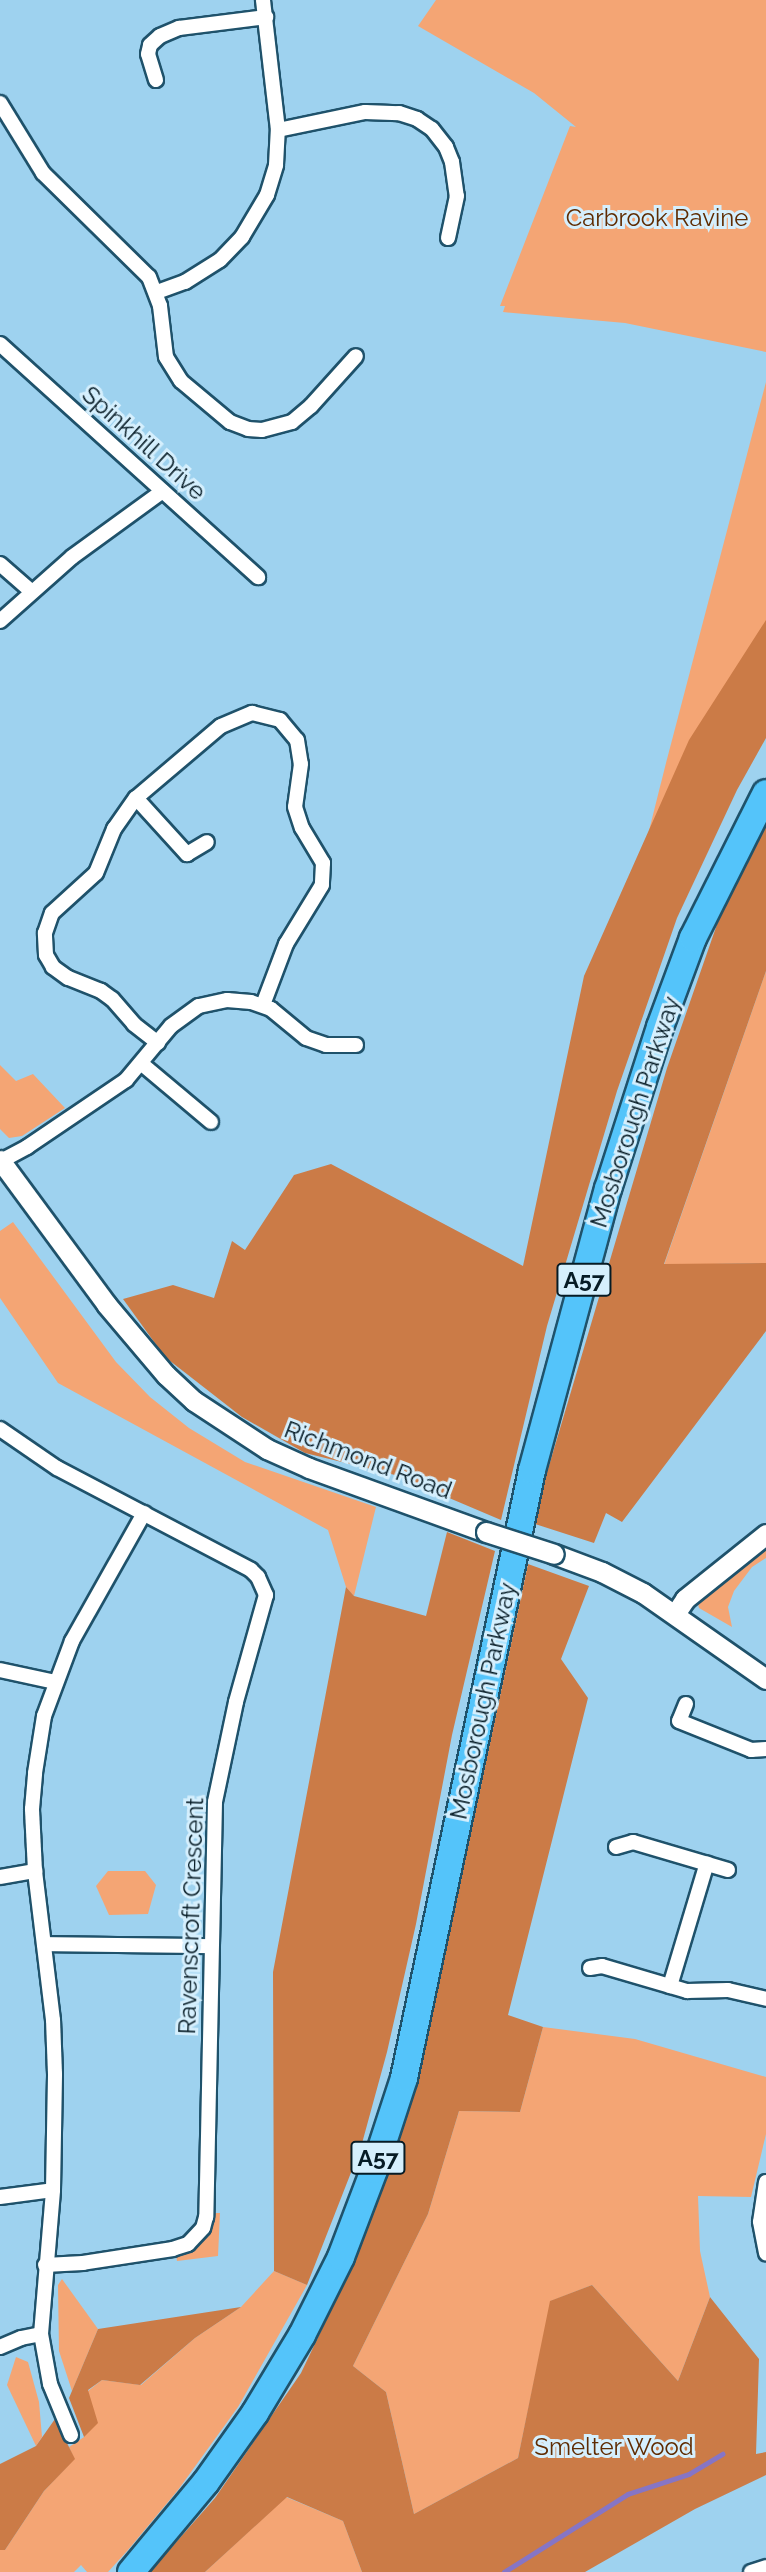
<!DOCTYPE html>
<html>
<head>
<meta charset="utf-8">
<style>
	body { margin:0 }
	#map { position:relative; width:766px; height:2572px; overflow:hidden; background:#9ed2ef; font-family:Raleway,sans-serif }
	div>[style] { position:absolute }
	.green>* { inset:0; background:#f4a574 }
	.forest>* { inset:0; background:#cb7b47 }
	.stream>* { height:4.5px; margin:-2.25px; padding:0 2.25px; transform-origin:2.25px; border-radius:2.25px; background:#8675c5 }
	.roads { filter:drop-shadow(2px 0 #1f526b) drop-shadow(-2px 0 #1f526b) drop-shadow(0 2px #1f526b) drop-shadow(0 -2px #1f526b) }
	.street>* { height:14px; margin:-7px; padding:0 7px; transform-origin:7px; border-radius:7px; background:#fff }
	.secondary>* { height:19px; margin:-9.5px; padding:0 9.5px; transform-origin:9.5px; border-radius:9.5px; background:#fff }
	.highway>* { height:26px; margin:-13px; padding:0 13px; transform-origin:13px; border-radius:13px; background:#54c4fa }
	.bridges { filter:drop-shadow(2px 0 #1f526b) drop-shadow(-2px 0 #1f526b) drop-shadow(0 2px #1f526b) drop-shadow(0 -2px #1f526b) }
	.secondary-bridge>* { height:19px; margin:-9.5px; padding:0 9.5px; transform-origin:9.5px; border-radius:9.5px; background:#fff }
	span { translate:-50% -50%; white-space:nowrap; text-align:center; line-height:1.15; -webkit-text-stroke:6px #d5effd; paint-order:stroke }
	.shield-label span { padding:2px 5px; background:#d5effd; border:2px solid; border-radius:5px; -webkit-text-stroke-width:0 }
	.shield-label { font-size:23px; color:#061b25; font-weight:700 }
	.park-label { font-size:24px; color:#5f2b01 }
	.street-label { font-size:24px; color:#061b25 }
</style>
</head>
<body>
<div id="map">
	<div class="green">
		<i style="clip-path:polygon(436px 0,766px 0,766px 352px,625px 323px,503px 312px,505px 306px,500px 306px,570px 126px,576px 127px,534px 93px,418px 26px)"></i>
		<i style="clip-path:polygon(766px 382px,766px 670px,625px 926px,666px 763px)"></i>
		<i style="clip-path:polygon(766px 971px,766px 1263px,664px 1265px)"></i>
		<i style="clip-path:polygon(0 1065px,16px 1081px,33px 1074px,65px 1108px,22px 1136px,9px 1138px,0 1129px)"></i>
		<i style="clip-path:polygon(13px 1222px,116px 1362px,150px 1397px,189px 1428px,245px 1462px,376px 1507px,354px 1596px,346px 1587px,328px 1530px,58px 1383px,0 1298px,0 1231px)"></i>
		<i style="clip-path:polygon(766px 1540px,766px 1558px,752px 1567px,734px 1591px,728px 1607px,732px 1627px,699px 1608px,697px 1600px)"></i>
		<i style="clip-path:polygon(108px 1871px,145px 1871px,156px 1885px,148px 1914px,109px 1915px,96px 1886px)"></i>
		<i style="clip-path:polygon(543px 2027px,635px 2039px,766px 2077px,766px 2134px,751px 2197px,698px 2196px,700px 2251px,710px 2297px,678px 2381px,592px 2285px,551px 2301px,518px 2458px,414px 2514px,386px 2392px,353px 2366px,428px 2214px,459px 2111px,520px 2112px)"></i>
		<i style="clip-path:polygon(213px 2213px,220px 2213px,218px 2256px,177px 2261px,176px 2255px,211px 2222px)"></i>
		<i style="clip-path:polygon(274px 2271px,307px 2285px,238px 2407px,178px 2490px,128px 2550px,108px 2572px,87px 2572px,81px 2565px,74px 2572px,0 2572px,0 2550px,5px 2550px,44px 2491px,74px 2459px,69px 2447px,84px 2437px,88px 2391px,102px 2380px,141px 2385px,195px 2338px,241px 2307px)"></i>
		<i style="clip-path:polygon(62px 2279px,98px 2329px,72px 2391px,59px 2351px,58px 2285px)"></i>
		<i style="clip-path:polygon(16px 2357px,28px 2362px,39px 2402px,42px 2437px,36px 2446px,7px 2385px)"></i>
		<i style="clip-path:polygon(286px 2497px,343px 2521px,362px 2572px,205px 2572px)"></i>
	</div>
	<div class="forest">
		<i style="clip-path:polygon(766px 620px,766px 738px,737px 790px,677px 918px,617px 1091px,547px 1326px,501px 1520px,395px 1475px,305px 1453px,242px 1417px,165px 1357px,123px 1299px,173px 1285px,214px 1298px,232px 1241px,245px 1250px,294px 1175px,331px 1164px,523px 1266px,584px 976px,689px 740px)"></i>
		<i style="clip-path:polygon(766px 818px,766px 971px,664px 1264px,766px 1263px,766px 1331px,622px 1522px,606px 1513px,594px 1543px,532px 1523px,667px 1068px,729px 890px)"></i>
		<i style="clip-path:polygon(447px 1532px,495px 1551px,452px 1735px,416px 1924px,387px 2052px,361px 2147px,307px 2285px,274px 2271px,273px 1972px,346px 1587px,354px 1596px,426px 1616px)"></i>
		<i style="clip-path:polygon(528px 1564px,589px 1586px,561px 1659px,588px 1698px,508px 2015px,543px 2027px,520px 2112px,459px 2111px,428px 2214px,353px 2366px,386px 2392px,414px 2514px,518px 2458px,550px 2301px,592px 2285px,678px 2381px,710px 2297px,759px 2359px,756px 2454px,766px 2452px,766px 2475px,695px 2509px,585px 2572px,362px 2572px,343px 2521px,287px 2497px,205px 2572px,150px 2572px,215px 2498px,301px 2373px,354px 2262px,406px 2114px,436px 1998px)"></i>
		<i style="clip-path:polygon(241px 2307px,195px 2338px,140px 2385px,102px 2380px,88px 2390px,98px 2423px,84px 2437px,69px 2398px,98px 2329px)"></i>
		<i style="clip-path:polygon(55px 2419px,75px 2459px,44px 2491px,5px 2550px,0 2550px,0 2464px,36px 2446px)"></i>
	</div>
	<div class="stream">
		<i style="left:504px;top:2572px;width:146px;rotate:-32.2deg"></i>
		<i style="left:628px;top:2494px;width:64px;rotate:-18.2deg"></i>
		<i style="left:689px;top:2474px;width:39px;rotate:-31deg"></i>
	</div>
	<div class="roads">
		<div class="street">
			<i style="left:156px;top:80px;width:27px;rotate:-107deg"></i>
			<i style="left:148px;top:54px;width:9px;rotate:-77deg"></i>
			<i style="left:150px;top:45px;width:13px;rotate:-42deg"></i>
			<i style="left:160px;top:36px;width:21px;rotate:-23deg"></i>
			<i style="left:179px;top:28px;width:88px;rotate:-7.2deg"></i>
			<i style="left:0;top:103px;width:82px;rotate:58.4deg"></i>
			<i style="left:43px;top:173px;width:148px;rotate:44.5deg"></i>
			<i style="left:149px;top:277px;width:31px;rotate:69deg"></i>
			<i style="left:160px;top:306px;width:51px;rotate:83.3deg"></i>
			<i style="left:166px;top:357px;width:28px;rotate:58deg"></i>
			<i style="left:181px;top:381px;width:64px;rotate:39.9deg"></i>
			<i style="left:230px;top:422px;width:19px;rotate:21deg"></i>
			<i style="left:248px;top:429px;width:14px;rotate:4deg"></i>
			<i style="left:262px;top:430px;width:31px;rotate:-15deg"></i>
			<i style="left:292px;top:422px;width:25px;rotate:-40deg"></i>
			<i style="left:311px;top:406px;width:67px;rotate:-48deg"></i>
			<i style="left:278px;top:130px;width:89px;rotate:-11.7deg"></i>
			<i style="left:365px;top:112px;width:34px;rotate:2deg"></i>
			<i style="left:399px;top:113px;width:19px;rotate:18deg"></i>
			<i style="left:417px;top:119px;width:18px;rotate:34deg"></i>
			<i style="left:432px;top:129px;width:23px;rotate:52deg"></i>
			<i style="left:446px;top:147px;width:16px;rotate:68deg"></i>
			<i style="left:452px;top:162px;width:34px;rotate:82deg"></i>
			<i style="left:457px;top:196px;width:43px;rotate:102.1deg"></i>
			<i style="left:157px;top:292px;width:30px;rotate:-20deg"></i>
			<i style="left:185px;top:282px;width:41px;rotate:-32.2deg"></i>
			<i style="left:220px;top:260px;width:32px;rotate:-46deg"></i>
			<i style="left:242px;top:237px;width:49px;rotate:-59.2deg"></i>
			<i style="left:267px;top:195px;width:31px;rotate:-73deg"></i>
			<i style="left:276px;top:165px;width:35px;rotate:-87deg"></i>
			<i style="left:278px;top:130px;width:131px;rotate:-96.6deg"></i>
			<i style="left:0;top:344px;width:348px;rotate:42.1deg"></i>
			<i style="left:0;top:564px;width:41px;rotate:41.1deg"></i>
			<i style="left:0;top:621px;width:96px;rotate:-41.6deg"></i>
			<i style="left:72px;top:557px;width:112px;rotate:-36deg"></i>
			<i style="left:136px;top:798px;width:76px;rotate:47.7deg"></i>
			<i style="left:187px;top:854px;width:23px;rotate:-31deg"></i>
			<i style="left:158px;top:1043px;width:31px;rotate:-142deg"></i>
			<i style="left:134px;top:1024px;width:33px;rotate:-131deg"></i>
			<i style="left:112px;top:999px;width:14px;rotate:-144deg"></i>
			<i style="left:101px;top:991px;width:35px;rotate:-158deg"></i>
			<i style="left:68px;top:978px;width:19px;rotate:-144deg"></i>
			<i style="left:53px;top:967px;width:14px;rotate:-120deg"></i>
			<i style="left:46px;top:955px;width:22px;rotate:-93deg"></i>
			<i style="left:45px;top:933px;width:21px;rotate:-71deg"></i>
			<i style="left:52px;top:913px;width:59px;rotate:-42.3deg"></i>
			<i style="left:96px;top:873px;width:48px;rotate:-67.8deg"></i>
			<i style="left:114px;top:829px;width:38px;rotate:-55deg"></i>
			<i style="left:136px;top:798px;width:111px;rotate:-40.3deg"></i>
			<i style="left:221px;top:726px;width:34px;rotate:-23deg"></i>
			<i style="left:252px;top:713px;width:29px;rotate:14deg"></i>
			<i style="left:280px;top:720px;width:26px;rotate:50deg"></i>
			<i style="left:297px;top:740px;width:24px;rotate:81deg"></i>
			<i style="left:301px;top:764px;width:43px;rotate:97.9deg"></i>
			<i style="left:295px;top:807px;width:22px;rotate:72deg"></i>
			<i style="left:302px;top:828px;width:41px;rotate:59deg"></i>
			<i style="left:323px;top:863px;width:22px;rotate:93deg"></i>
			<i style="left:322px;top:885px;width:69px;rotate:121.4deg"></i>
			<i style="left:286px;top:944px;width:65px;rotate:110.7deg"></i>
			<i style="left:142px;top:1064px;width:90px;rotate:40deg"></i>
			<i style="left:1px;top:1161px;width:30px;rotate:-28deg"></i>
			<i style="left:27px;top:1147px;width:120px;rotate:-34.1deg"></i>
			<i style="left:126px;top:1080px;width:70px;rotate:-50.2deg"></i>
			<i style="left:171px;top:1026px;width:34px;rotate:-36deg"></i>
			<i style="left:199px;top:1006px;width:29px;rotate:-12deg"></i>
			<i style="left:227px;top:1000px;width:24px;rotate:5deg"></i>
			<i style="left:251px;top:1002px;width:21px;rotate:19deg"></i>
			<i style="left:271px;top:1009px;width:45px;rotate:39.6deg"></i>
			<i style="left:306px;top:1038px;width:21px;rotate:19deg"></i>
			<i style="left:326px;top:1045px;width:30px"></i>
			<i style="left:0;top:1429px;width:69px;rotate:34.4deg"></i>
			<i style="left:57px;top:1468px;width:219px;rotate:27.7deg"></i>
			<i style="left:251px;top:1570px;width:10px;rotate:45deg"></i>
			<i style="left:258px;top:1577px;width:20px;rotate:66deg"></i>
			<i style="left:266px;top:1595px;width:111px;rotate:105.7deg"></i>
			<i style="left:236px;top:1702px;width:102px;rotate:101.9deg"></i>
			<i style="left:215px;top:1802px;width:415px;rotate:91.2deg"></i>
			<i style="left:206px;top:2217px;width:11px;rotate:105deg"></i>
			<i style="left:203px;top:2228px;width:22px;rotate:133deg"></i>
			<i style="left:188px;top:2244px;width:16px;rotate:162deg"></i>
			<i style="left:173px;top:2249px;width:91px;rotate:171.2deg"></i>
			<i style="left:83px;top:2263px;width:38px;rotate:177deg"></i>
			<i style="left:0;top:1670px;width:56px;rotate:12.3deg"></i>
			<i style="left:686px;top:1704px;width:18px;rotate:112deg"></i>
			<i style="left:679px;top:1721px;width:78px;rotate:21.9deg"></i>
			<i style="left:751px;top:1750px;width:15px;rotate:-4deg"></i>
			<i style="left:616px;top:1847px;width:18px;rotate:-16deg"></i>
			<i style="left:633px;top:1842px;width:99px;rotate:16.4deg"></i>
			<i style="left:0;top:1877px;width:36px;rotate:-10deg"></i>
			<i style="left:44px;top:1944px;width:167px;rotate:0.7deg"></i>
			<i style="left:590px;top:1968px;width:12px;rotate:-9deg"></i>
			<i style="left:602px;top:1966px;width:89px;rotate:16.4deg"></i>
			<i style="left:687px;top:1991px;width:41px;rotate:-1.4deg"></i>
			<i style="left:728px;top:1990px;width:39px;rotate:13deg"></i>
			<i style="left:670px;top:1986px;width:128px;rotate:-73.3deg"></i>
			<i style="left:766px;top:2182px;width:40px;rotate:98.5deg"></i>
			<i style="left:760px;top:2222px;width:32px;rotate:79deg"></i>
			<i style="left:0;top:2197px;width:53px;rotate:-7.5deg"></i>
			<i style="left:0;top:2347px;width:23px;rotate:-23deg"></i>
			<i style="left:21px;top:2338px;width:20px;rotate:-11deg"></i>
			<i style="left:71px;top:2435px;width:55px;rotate:-112.4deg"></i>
			<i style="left:50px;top:2384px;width:51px;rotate:-100.2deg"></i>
			<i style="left:41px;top:2334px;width:144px;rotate:-85.2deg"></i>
			<i style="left:53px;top:2190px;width:116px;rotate:-89deg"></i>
			<i style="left:55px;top:2074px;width:54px;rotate:-92.1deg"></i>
			<i style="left:53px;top:2020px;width:150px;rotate:-96.9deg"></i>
			<i style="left:35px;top:1871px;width:62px;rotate:-92.8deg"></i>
			<i style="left:32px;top:1809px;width:36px;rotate:-85deg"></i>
			<i style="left:35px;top:1773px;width:58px;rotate:-81deg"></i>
			<i style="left:44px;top:1716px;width:80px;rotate:-69.5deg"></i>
			<i style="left:72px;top:1641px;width:147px;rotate:-60.6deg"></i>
			<i style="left:751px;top:2572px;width:16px;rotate:-18deg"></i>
		</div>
		<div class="secondary">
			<i style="left:0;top:1160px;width:179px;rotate:53.6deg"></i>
			<i style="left:106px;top:1304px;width:93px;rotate:49.8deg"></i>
			<i style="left:166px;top:1375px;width:38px;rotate:43deg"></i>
			<i style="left:194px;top:1401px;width:87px;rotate:33.3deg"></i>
			<i style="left:267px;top:1449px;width:46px;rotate:24.3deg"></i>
			<i style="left:309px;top:1468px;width:188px;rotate:19.9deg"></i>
			<i style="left:554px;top:1554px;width:51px;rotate:20.6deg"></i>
			<i style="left:602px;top:1572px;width:46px;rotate:27.1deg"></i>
			<i style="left:643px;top:1593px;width:150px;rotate:35deg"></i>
			<i style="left:675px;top:1614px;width:18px;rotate:-56deg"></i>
			<i style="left:685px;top:1599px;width:104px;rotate:-38.7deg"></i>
		</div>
		<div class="highway">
			<i style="left:131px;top:2572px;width:117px;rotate:-50.2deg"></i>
			<i style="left:206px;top:2482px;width:85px;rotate:-54.6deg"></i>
			<i style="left:255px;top:2413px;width:91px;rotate:-58.9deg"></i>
			<i style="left:302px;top:2335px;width:87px;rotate:-63.4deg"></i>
			<i style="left:341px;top:2257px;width:93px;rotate:-69.2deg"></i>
			<i style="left:374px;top:2170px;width:97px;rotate:-71.9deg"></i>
			<i style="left:404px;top:2078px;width:621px;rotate:-78.11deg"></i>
			<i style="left:532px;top:1470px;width:291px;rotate:-74.9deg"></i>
			<i style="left:608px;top:1189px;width:170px;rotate:-72.2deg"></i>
			<i style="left:660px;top:1027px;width:95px;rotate:-69.7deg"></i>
			<i style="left:693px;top:938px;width:162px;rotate:-63.3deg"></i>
		</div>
	</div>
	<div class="bridges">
		<div class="secondary-bridge">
			<i style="left:486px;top:1532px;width:71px;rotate:17.9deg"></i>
		</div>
	</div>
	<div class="shield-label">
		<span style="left:584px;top:1280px">A57</span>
		<span style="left:378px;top:2158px">A57</span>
	</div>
	<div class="park-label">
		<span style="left:657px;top:218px">Carbrook Ravine</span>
		<span style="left:614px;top:2447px">Smelter Wood</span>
	</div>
	<div class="street-label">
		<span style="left:144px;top:443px;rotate:42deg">Spinkhill Drive</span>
		<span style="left:635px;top:1112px;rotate:-72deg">Mosborough Parkway</span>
		<span style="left:368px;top:1460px;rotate:21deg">Richmond Road</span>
		<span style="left:483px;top:1701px;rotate:-78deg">Mosborough Parkway</span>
		<span style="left:191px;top:1916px;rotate:-88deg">Ravenscroft Crescent</span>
	</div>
</div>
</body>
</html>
